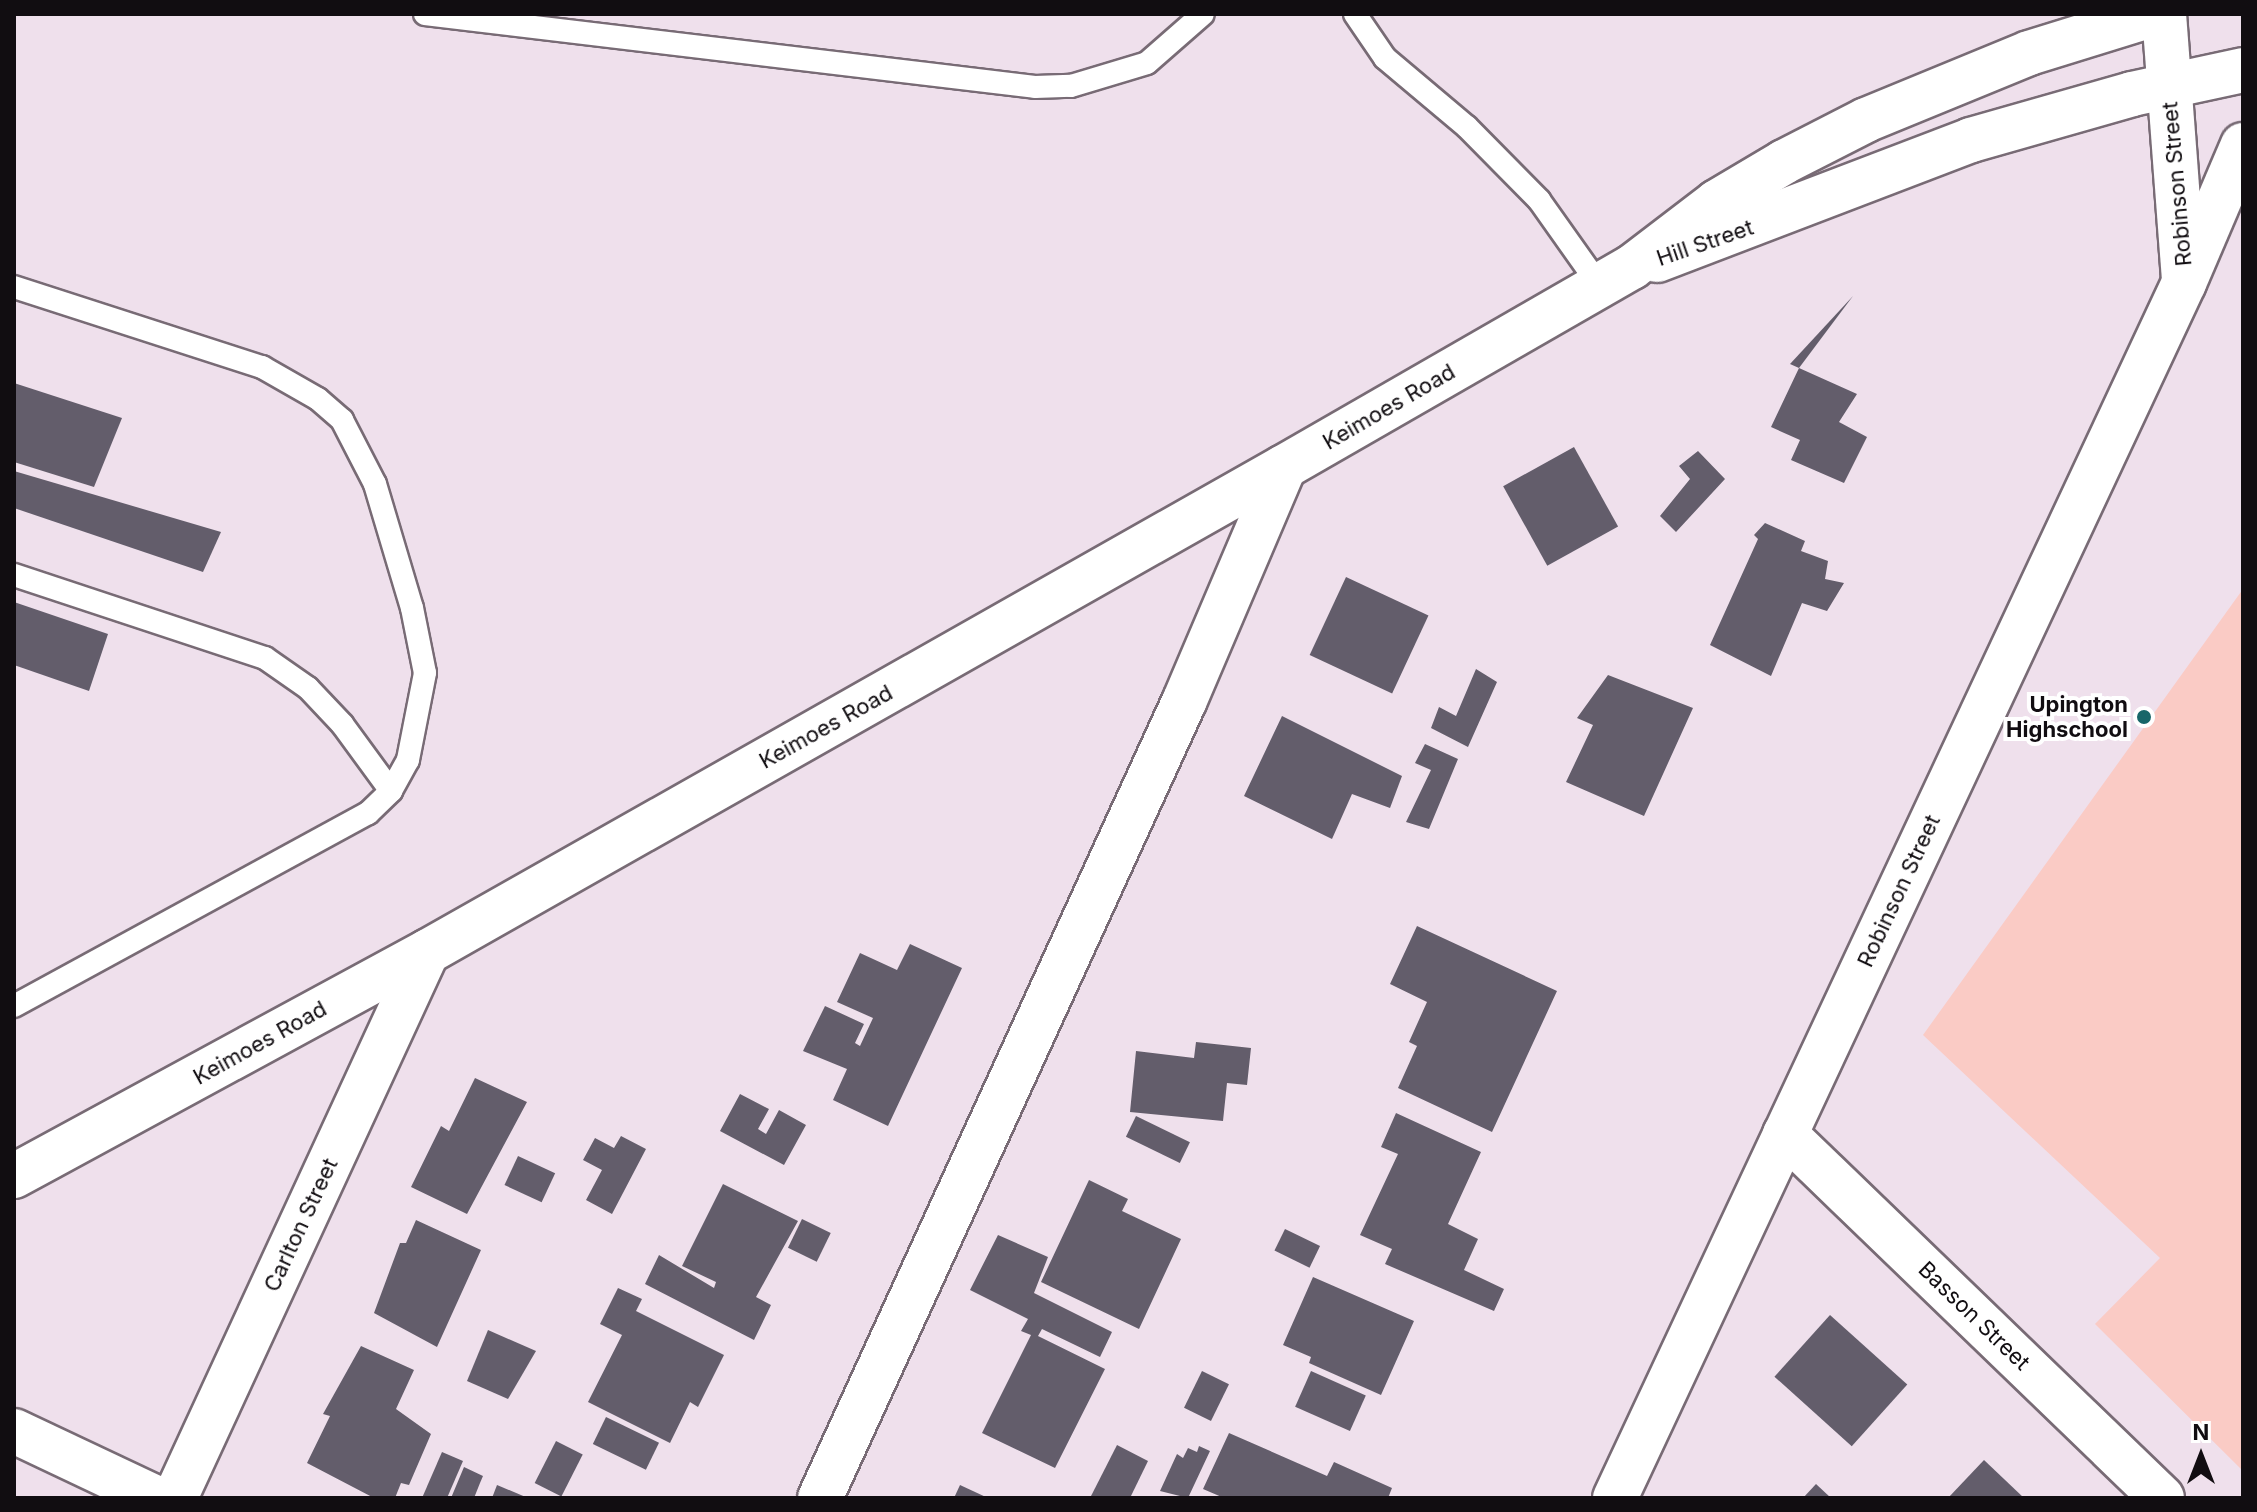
<!DOCTYPE html>
<html>
<head>
<meta charset="utf-8">
<style>
	body { margin:0 }
	#map { position:relative; width:2257px; height:1512px; overflow:hidden; background:#efe0ec; font-family:Inter,sans-serif }
	div>[style] { position:absolute }
	.green>* { inset:0; background:#facbc5 }
	.building>* { inset:0; background:#635d6b; transform-origin:0 0 }
	.roads { filter:drop-shadow(2px 0 #786b75) drop-shadow(-2px 0 #786b75) drop-shadow(0 2px #786b75) drop-shadow(0 -2px #786b75) }
	.service>* { height:22px; margin:-11px; padding:0 11px; transform-origin:11px; border-radius:11px; background:#fff }
	.minor>* { height:44px; margin:-22px; padding:0 22px; transform-origin:22px; border-radius:22px; background:#fff }
	.tertiary>* { height:44px; margin:-22px; padding:0 22px; transform-origin:22px; border-radius:22px; background:#fff }
	.dots>* { width:22px; height:22px; translate:-50% -50%; box-sizing:border-box; border:4px solid #fff; border-radius:50% }
	span { translate:-50% -50%; white-space:nowrap; text-align:center; line-height:1.15; -webkit-text-stroke:8px #fff; paint-order:stroke }
	.street-label { font-size:22px; color:#110d11 }
	.poi-label { font-size:22px; color:#110d11; font-weight:700 }
	.right { translate:-100% -50%; text-align:right }
	.frame { position:absolute; inset:0; border:16px solid #110d11; pointer-events:none }
	.north { position:absolute; left:2161px; top:1416px; width:80px; height:80px; -webkit-text-stroke:6px #fff; paint-order:stroke; rotate:0deg; font-size:22px; font-weight:700; line-height:32px; text-align:center; color:#110d11 }
	.north::after { content:''; display:block; margin:auto; width:28px; height:36px; background:#110d11; clip-path:polygon(50% 0,100% 100%,50% 72%,0 100%) }
</style>
</head>
<body>
<div id="map">
	<div class="green">
		<i style="clip-path:polygon(2243px 589px,2243px 1471px,2095px 1324px,2160px 1258px,1923px 1035px)"></i>
	</div>
	<div class="building">
		<i style="clip-path:polygon(1853px 296px,1799px 368px,1790px 364px)"></i>
		<i style="clip-path:polygon(1799px 368px,1857px 394px,1839px 422px,1867px 437px,1844px 483px,1791px 460px,1800px 440px,1771px 427px)"></i>
		<i style="clip-path:polygon(14px 383px,122px 418px,94px 487px,14px 462px)"></i>
		<i style="left:1574px;top:447px;width:91px;height:81px;rotate:61deg"></i>
		<i style="clip-path:polygon(1698px 451px,1725px 479px,1676px 532px,1660px 516px,1690px 479px,1679px 466px)"></i>
		<i style="clip-path:polygon(14px 471px,221px 532px,203px 572px,14px 508px)"></i>
		<i style="clip-path:polygon(1765px 523px,1805px 541px,1801px 551px,1828px 561px,1825px 579px,1844px 583px,1827px 611px,1802px 603px,1771px 676px,1710px 645px,1758px 539px,1754px 535px)"></i>
		<i style="left:1346px;top:577px;width:91px;height:86px;rotate:25deg"></i>
		<i style="clip-path:polygon(14px 602px,108px 634px,89px 691px,14px 665px)"></i>
		<i style="clip-path:polygon(1476px 669px,1497px 682px,1468px 747px,1431px 728px,1439px 707px,1456px 716px)"></i>
		<i style="clip-path:polygon(1608px 675px,1693px 708px,1644px 816px,1566px 782px,1593px 725px,1577px 718px)"></i>
		<i style="clip-path:polygon(1282px 716px,1402px 776px,1390px 808px,1352px 794px,1332px 839px,1244px 796px)"></i>
		<i style="clip-path:polygon(1425px 744px,1458px 759px,1429px 829px,1406px 822px,1431px 770px,1415px 763px)"></i>
		<i style="clip-path:polygon(1417px 926px,1557px 991px,1492px 1132px,1398px 1088px,1417px 1046px,1409px 1042px,1427px 1002px,1390px 984px)"></i>
		<i style="clip-path:polygon(910px 944px,962px 968px,888px 1126px,833px 1100px,847px 1069px,803px 1051px,825px 1006px,864px 1024px,855px 1043px,860px 1046px,873px 1018px,837px 1002px,860px 953px,897px 970px)"></i>
		<i style="clip-path:polygon(1196px 1042px,1251px 1048px,1247px 1085px,1227px 1083px,1223px 1121px,1130px 1112px,1136px 1051px,1194px 1058px)"></i>
		<i style="clip-path:polygon(475px 1078px,527px 1102px,467px 1214px,411px 1187px,441px 1126px,449px 1131px)"></i>
		<i style="clip-path:polygon(740px 1094px,769px 1109px,758px 1129px,766px 1134px,779px 1110px,806px 1125px,784px 1165px,720px 1131px)"></i>
		<i style="clip-path:polygon(1396px 1113px,1481px 1152px,1448px 1224px,1478px 1239px,1464px 1270px,1504px 1289px,1494px 1311px,1385px 1264px,1392px 1249px,1360px 1235px,1398px 1154px,1381px 1147px)"></i>
		<i style="left:1136px;top:1116px;width:60px;height:23px;rotate:26deg"></i>
		<i style="clip-path:polygon(621px 1136px,646px 1149px,612px 1214px,586px 1200px,602px 1170px,583px 1160px,595px 1138px,614px 1148px)"></i>
		<i style="left:518px;top:1156px;width:41px;height:32px;rotate:25deg"></i>
		<i style="clip-path:polygon(1089px 1180px,1128px 1199px,1122px 1211px,1181px 1239px,1139px 1329px,1041px 1282px)"></i>
		<i style="clip-path:polygon(723px 1184px,798px 1221px,756px 1297px,771px 1305px,754px 1340px,645px 1284px,659px 1255px,714px 1288px,716px 1282px,682px 1266px)"></i>
		<i style="left:802px;top:1219px;width:32px;height:32px;rotate:26deg"></i>
		<i style="clip-path:polygon(416px 1220px,481px 1250px,437px 1347px,374px 1313px,400px 1243px,406px 1243px)"></i>
		<i style="left:1285px;top:1229px;width:39px;height:24px;rotate:26deg"></i>
		<i style="clip-path:polygon(998px 1235px,1048px 1257px,1034px 1293px,1112px 1332px,1100px 1357px,1042px 1329px,1038px 1336px,1105px 1369px,1055px 1468px,982px 1433px,1031px 1335px,1021px 1331px,1028px 1319px,970px 1290px)"></i>
		<i style="clip-path:polygon(1313px 1277px,1414px 1321px,1381px 1395px,1309px 1363px,1311px 1357px,1283px 1345px)"></i>
		<i style="clip-path:polygon(618px 1288px,642px 1299px,636px 1311px,724px 1355px,698px 1407px,690px 1402px,670px 1443px,588px 1402px,622px 1335px,600px 1324px)"></i>
		<i style="left:1830px;top:1315px;width:104px;height:83px;rotate:42deg"></i>
		<i style="clip-path:polygon(488px 1330px,536px 1351px,508px 1399px,467px 1381px)"></i>
		<i style="clip-path:polygon(361px 1346px,414px 1370px,396px 1409px,431px 1434px,409px 1485px,401px 1483px,395px 1498px,374px 1498px,307px 1463px,330px 1416px,323px 1414px)"></i>
		<i style="left:1202px;top:1371px;width:30px;height:41px;rotate:26deg"></i>
		<i style="left:1311px;top:1371px;width:60px;height:39px;rotate:24deg"></i>
		<i style="left:606px;top:1417px;width:59px;height:30px;rotate:26deg"></i>
		<i style="clip-path:polygon(1229px 1433px,1327px 1476px,1334px 1462px,1392px 1488px,1388px 1498px,1224px 1498px,1203px 1489px)"></i>
		<i style="left:556px;top:1441px;width:30px;height:47px;rotate:27deg"></i>
		<i style="clip-path:polygon(1117px 1445px,1148px 1461px,1130px 1498px,1090px 1498px)"></i>
		<i style="clip-path:polygon(1199px 1446px,1210px 1451px,1188px 1498px,1160px 1491px,1177px 1454px,1183px 1458px,1188px 1448px,1197px 1452px)"></i>
		<i style="clip-path:polygon(442px 1452px,463px 1461px,447px 1498px,422px 1498px)"></i>
		<i style="clip-path:polygon(1984px 1460px,2024px 1498px,1948px 1498px)"></i>
		<i style="clip-path:polygon(464px 1467px,483px 1476px,480px 1483px,474px 1498px,451px 1498px)"></i>
		<i style="clip-path:polygon(1816px 1484px,1831px 1498px,1803px 1498px)"></i>
		<i style="clip-path:polygon(497px 1485px,528px 1498px,492px 1498px)"></i>
		<i style="clip-path:polygon(960px 1485px,988px 1498px,954px 1498px)"></i>
	</div>
	<div class="roads">
		<div class="service">
			<i style="left:425px;top:14px;width:614px;rotate:6.82deg"></i>
			<i style="left:1035px;top:87px;width:36px;rotate:-2deg"></i>
			<i style="left:1071px;top:86px;width:79px;rotate:-16.8deg"></i>
			<i style="left:1147px;top:63px;width:74px;rotate:-41.2deg"></i>
			<i style="left:1355px;top:14px;width:53px;rotate:55.7deg"></i>
			<i style="left:1385px;top:58px;width:107px;rotate:40.1deg"></i>
			<i style="left:1467px;top:127px;width:103px;rotate:45.4deg"></i>
			<i style="left:1539px;top:200px;width:105px;rotate:54.7deg"></i>
			<i style="left:14px;top:287px;width:261px;rotate:17.9deg"></i>
			<i style="left:262px;top:367px;width:64px;rotate:29.7deg"></i>
			<i style="left:318px;top:399px;width:32px;rotate:41deg"></i>
			<i style="left:342px;top:420px;width:72px;rotate:62.7deg"></i>
			<i style="left:375px;top:484px;width:129px;rotate:73.4deg"></i>
			<i style="left:412px;top:608px;width:66px;rotate:78.7deg"></i>
			<i style="left:425px;top:673px;width:89px;rotate:101.1deg"></i>
			<i style="left:408px;top:760px;width:35px;rotate:119deg"></i>
			<i style="left:391px;top:791px;width:32px;rotate:136deg"></i>
			<i style="left:368px;top:813px;width:403px;rotate:151.4deg"></i>
			<i style="left:14px;top:575px;width:264px;rotate:18.3deg"></i>
			<i style="left:265px;top:658px;width:52px;rotate:34.9deg"></i>
			<i style="left:308px;top:688px;width:50px;rotate:46.6deg"></i>
			<i style="left:342px;top:724px;width:83px;rotate:53.8deg"></i>
		</div>
		<div class="minor">
			<i style="left:2164px;top:14px;width:264px;rotate:85.7deg"></i>
			<i style="left:1785px;top:1134px;width:524px;rotate:43.99deg"></i>
			<i style="left:14px;top:1431px;width:157px;rotate:25.3deg"></i>
			<i style="left:175px;top:1498px;width:601px;rotate:-65.22deg"></i>
			<i style="left:820px;top:1498px;width:875px;rotate:-65.43deg"></i>
			<i style="left:1184px;top:702px;width:255px;rotate:-66.9deg"></i>
			<i style="left:1615px;top:1498px;width:1342px;rotate:-64.91deg"></i>
			<i style="left:2184px;top:283px;width:150px;rotate:-66.9deg"></i>
		</div>
		<div class="tertiary">
			<i style="left:1657px;top:260px;width:336px;rotate:-20.9deg"></i>
			<i style="left:1971px;top:140px;width:167px;rotate:-15.9deg"></i>
			<i style="left:2132px;top:94px;width:114px;rotate:-12.2deg"></i>
			<i style="left:14px;top:1176px;width:470px;rotate:-28.5deg"></i>
			<i style="left:427px;top:952px;width:985px;rotate:-29.51deg"></i>
			<i style="left:1284px;top:467px;width:401px;rotate:-29.9deg"></i>
			<i style="left:1632px;top:267px;width:107px;rotate:-37.4deg"></i>
			<i style="left:1717px;top:202px;width:78px;rotate:-30.8deg"></i>
			<i style="left:1784px;top:162px;width:92px;rotate:-27.1deg"></i>
			<i style="left:1866px;top:120px;width:176px;rotate:-22.3deg"></i>
			<i style="left:2029px;top:53px;width:132px;rotate:-17.2deg"></i>
		</div>
	</div>
	<div class="dots">
		<i style="left:2144px;top:717px;background:#186669"></i>
	</div>
	<div class="street-label">
		<span style="left:2177px;top:184px;rotate:-95deg">Robinson Street</span>
		<span style="left:1705px;top:243px;rotate:-19deg">Hill Street</span>
		<span style="left:1389px;top:407px;rotate:-30deg">Keimoes Road</span>
		<span style="left:826px;top:727px;rotate:-29deg">Keimoes Road</span>
		<span style="left:1899px;top:891px;rotate:-65deg">Robinson Street</span>
		<span style="left:260px;top:1043px;rotate:-29deg">Keimoes Road</span>
		<span style="left:301px;top:1225px;rotate:-65deg">Carlton Street</span>
		<span style="left:1974px;top:1316px;rotate:44deg">Basson Street</span>
	</div>
	<div class="poi-label">
		<span class="right" style="left:2128px;top:717px">Upington<br>Highschool</span>
	</div>
	<div class="frame"></div>
	<div class="north">N</div>
</div>
</body>
</html>
